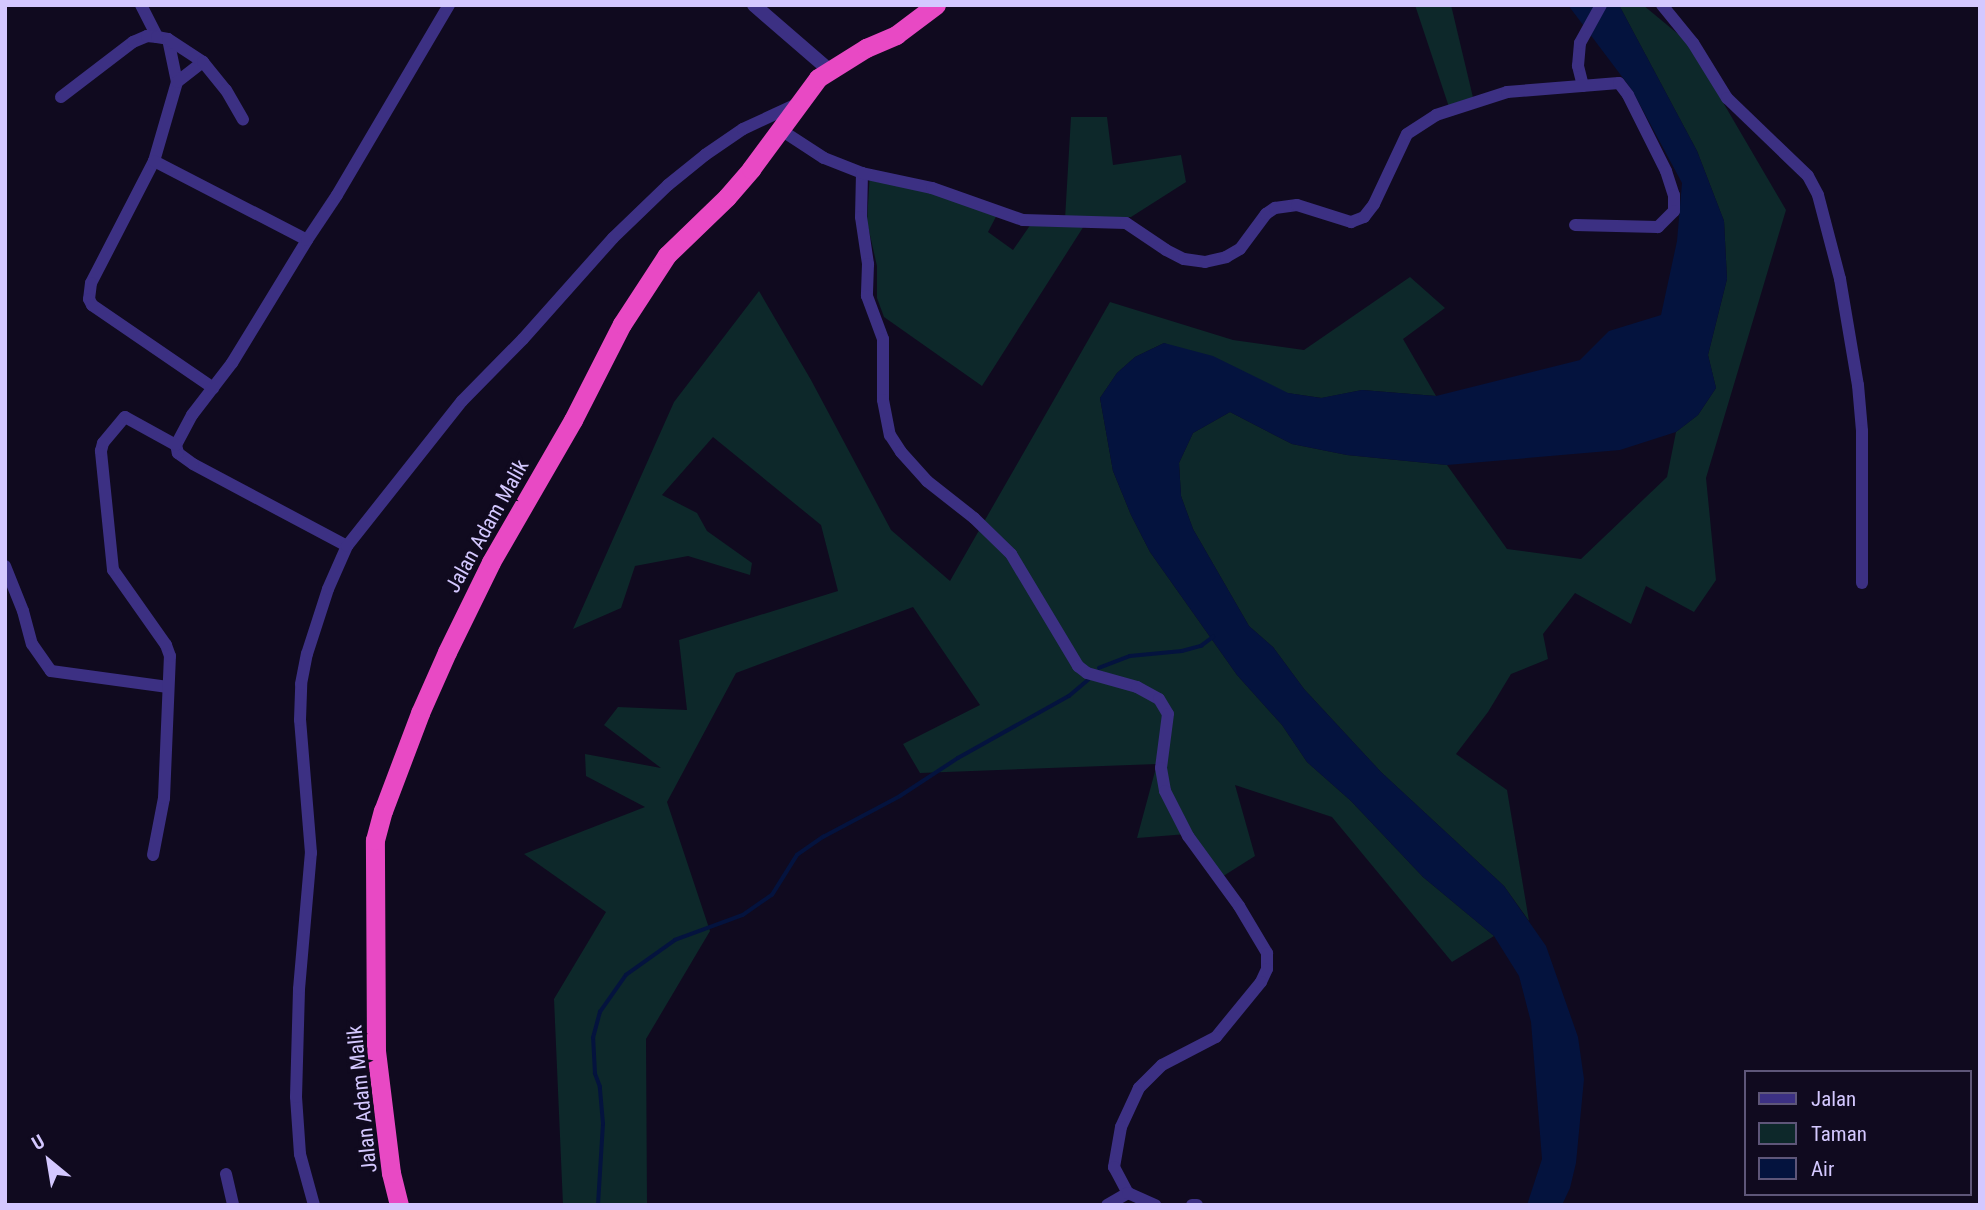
<!DOCTYPE html>
<html>
<head>
<meta charset="utf-8">
<style>
	body { margin:0 }
	#map { position:relative; width:1985px; height:1210px; overflow:hidden; background:#100a1f; font-family:"Roboto Condensed",sans-serif }
	div>[style] { position:absolute }
	.green>* { inset:0; background:#0d282a }
	.water>* { inset:0; background:#04133e }
	.stream>* { height:3.5px; margin:-1.75px; padding:0 1.75px; transform-origin:1.75px; border-radius:1.75px; background:#04133e }
	.minor>* { height:12px; margin:-6px; padding:0 6px; transform-origin:6px; border-radius:6px; background:#3c3083 }
	.tertiary>* { height:14px; margin:-7px; padding:0 7px; transform-origin:7px; border-radius:7px; background:#3c3083 }
	.trunk>* { height:19px; margin:-9.5px; padding:0 9.5px; transform-origin:9.5px; border-radius:9.5px; background:#e849c4 }
	span { translate:-50% -50%; white-space:nowrap; text-align:center; line-height:1.15; -webkit-text-stroke:7px #100a1f; paint-order:stroke }
	.street-label { font-size:21px; color:#d4c8ff }
	.frame { position:absolute; inset:0; border:7px solid #d4c8ff; pointer-events:none }
	.legend { position:absolute; left:1744px; top:1070px; width:228px; height:126px; box-sizing:border-box; background:#100a1f; border:2px solid #5e5679; margin:0; padding:9px 12px; list-style:none; font-size:21px; color:#d4c8ff }
	.legend li { display:flex; align-items:center; gap:14px; height:35px }
	.legend b { width:35px; border:2px solid #5e5679 }
	.north { position:absolute; left:14px; top:1126px; width:70px; height:70px; -webkit-text-stroke:5px #100a1f; paint-order:stroke; rotate:330deg; font-size:19px; font-weight:700; line-height:28px; text-align:center; color:#d4c8ff }
	.north::after { content:''; display:block; margin:auto; width:24px; height:32px; background:#d4c8ff; clip-path:polygon(50% 0,100% 100%,50% 72%,0 100%) }
</style>
</head>
<body>
<div id="map">
	<div class="green">
		<i style="clip-path:polygon(1415px 5px,1451px 5px,1475px 106px,1452px 116px)"></i>
		<i style="clip-path:polygon(1619px 5px,1643px 5px,1695px 48px,1707px 75px,1786px 210px,1706px 478px,1716px 580px,1694px 612px,1646px 586px,1631px 624px,1575px 593px,1543px 634px,1548px 659px,1511px 674px,1488px 712px,1456px 754px,1507px 790px,1529px 921px,1504px 886px,1381px 772px,1304px 689px,1273px 647px,1249px 626px,1193px 529px,1181px 496px,1179px 463px,1193px 433px,1230px 412px,1292px 444px,1347px 455px,1447px 465px,1507px 549px,1581px 559px,1667px 477px,1676px 432px,1698px 415px,1716px 388px,1708px 355px,1727px 279px,1724px 221px,1697px 151px)"></i>
		<i style="clip-path:polygon(1071px 117px,1107px 117px,1113px 165px,1181px 155px,1186px 182px,1131px 217px,1089px 218px,982px 386px,884px 317px,877px 298px,877px 266px,867px 222px,870px 171px,1000px 209px,988px 232px,1013px 250px,1033px 221px,1065px 219px)"></i>
		<i style="clip-path:polygon(1410px 277px,1445px 308px,1403px 339px,1436px 396px,1362px 390px,1322px 398px,1287px 393px,1164px 343px,1135px 357px,1117px 373px,1100px 398px,1113px 471px,1131px 515px,1150px 552px,1237px 675px,1282px 725px,1307px 762px,1351px 801px,1423px 877px,1494px 936px,1452px 962px,1332px 817px,1235px 785px,1255px 856px,1217px 880px,1187px 834px,1137px 838px,1157px 764px,920px 773px,903px 744px,980px 705px,913px 607px,736px 673px,667px 802px,710px 931px,646px 1039px,647px 1205px,563px 1205px,554px 999px,606px 912px,524px 854px,645px 807px,586px 776px,585px 754px,661px 768px,604px 725px,618px 707px,687px 710px,679px 640px,838px 591px,821px 525px,713px 437px,662px 495px,697px 513px,707px 531px,752px 563px,750px 575px,688px 556px,635px 566px,621px 608px,573px 629px,674px 402px,759px 291px,811px 380px,891px 530px,950px 581px,1110px 302px,1233px 340px,1304px 350px)"></i>
	</div>
	<div class="water">
		<i style="clip-path:polygon(1568px 5px,1619px 5px,1697px 151px,1724px 221px,1727px 279px,1708px 355px,1716px 388px,1698px 415px,1676px 432px,1620px 450px,1447px 465px,1347px 455px,1292px 444px,1230px 412px,1193px 433px,1179px 463px,1181px 496px,1193px 529px,1249px 626px,1273px 647px,1304px 689px,1381px 772px,1504px 886px,1546px 946px,1578px 1037px,1584px 1079px,1576px 1163px,1570px 1188px,1562px 1205px,1527px 1205px,1542px 1159px,1531px 1022px,1519px 976px,1494px 936px,1423px 877px,1351px 801px,1307px 762px,1282px 725px,1237px 675px,1150px 552px,1131px 515px,1113px 471px,1100px 398px,1117px 373px,1135px 357px,1164px 343px,1213px 356px,1288px 393px,1321px 398px,1362px 390px,1436px 396px,1580px 360px,1609px 331px,1661px 315px,1677px 241px,1682px 183px,1632px 90px)"></i>
	</div>
	<div class="stream">
		<i style="left:1099px;top:668px;width:33px;rotate:-21deg"></i>
		<i style="left:1130px;top:656px;width:52px;rotate:-5.5deg"></i>
		<i style="left:1182px;top:651px;width:20px;rotate:-15deg"></i>
		<i style="left:1201px;top:646px;width:15px;rotate:-37deg"></i>
		<i style="left:598px;top:1205px;width:81px;rotate:-86.5deg"></i>
		<i style="left:603px;top:1124px;width:37px;rotate:-95deg"></i>
		<i style="left:600px;top:1087px;width:14px;rotate:-111deg"></i>
		<i style="left:595px;top:1074px;width:36px;rotate:-93deg"></i>
		<i style="left:593px;top:1038px;width:27px;rotate:-75deg"></i>
		<i style="left:600px;top:1012px;width:45px;rotate:-54.9deg"></i>
		<i style="left:626px;top:975px;width:60px;rotate:-35.5deg"></i>
		<i style="left:675px;top:940px;width:72px;rotate:-20.2deg"></i>
		<i style="left:743px;top:915px;width:35px;rotate:-35deg"></i>
		<i style="left:772px;top:895px;width:47px;rotate:-58deg"></i>
		<i style="left:797px;top:855px;width:32px;rotate:-35deg"></i>
		<i style="left:823px;top:837px;width:87px;rotate:-28deg"></i>
		<i style="left:900px;top:796px;width:69px;rotate:-33.2deg"></i>
		<i style="left:958px;top:758px;width:127px;rotate:-29.2deg"></i>
		<i style="left:1069px;top:696px;width:25px;rotate:-40deg"></i>
	</div>
	<div class="minor">
		<i style="left:141px;top:5px;width:36px;rotate:63deg"></i>
		<i style="left:1662px;top:5px;width:49px;rotate:50.8deg"></i>
		<i style="left:1693px;top:43px;width:65px;rotate:58.3deg"></i>
		<i style="left:1727px;top:98px;width:112px;rotate:43.9deg"></i>
		<i style="left:1808px;top:176px;width:21px;rotate:62deg"></i>
		<i style="left:1818px;top:195px;width:87px;rotate:75.3deg"></i>
		<i style="left:1840px;top:279px;width:108px;rotate:80.4deg"></i>
		<i style="left:1858px;top:385px;width:46px;rotate:85deg"></i>
		<i style="left:1862px;top:431px;width:152px;rotate:90deg"></i>
		<i style="left:168px;top:39px;width:44px;rotate:78.2deg"></i>
		<i style="left:177px;top:82px;width:82px;rotate:106.2deg"></i>
		<i style="left:154px;top:161px;width:137px;rotate:117.3deg"></i>
		<i style="left:91px;top:283px;width:16px;rotate:97deg"></i>
		<i style="left:89px;top:299px;width:7px;rotate:63deg"></i>
		<i style="left:92px;top:305px;width:147px;rotate:34.4deg"></i>
		<i style="left:177px;top:82px;width:33px;rotate:-38deg"></i>
		<i style="left:1583px;top:86px;width:21px;rotate:-104deg"></i>
		<i style="left:1578px;top:66px;width:23px;rotate:-85deg"></i>
		<i style="left:1580px;top:43px;width:43px;rotate:-61.1deg"></i>
		<i style="left:61px;top:97px;width:91px;rotate:-37.4deg"></i>
		<i style="left:133px;top:42px;width:15px;rotate:-23deg"></i>
		<i style="left:147px;top:36px;width:10px;rotate:6deg"></i>
		<i style="left:157px;top:37px;width:11px;rotate:10deg"></i>
		<i style="left:168px;top:39px;width:42px;rotate:33.3deg"></i>
		<i style="left:203px;top:62px;width:36px;rotate:51deg"></i>
		<i style="left:226px;top:90px;width:34px;rotate:60deg"></i>
		<i style="left:781px;top:130px;width:51px;rotate:33.1deg"></i>
		<i style="left:824px;top:158px;width:41px;rotate:21.5deg"></i>
		<i style="left:862px;top:173px;width:44px;rotate:91.3deg"></i>
		<i style="left:861px;top:217px;width:48px;rotate:81.5deg"></i>
		<i style="left:868px;top:264px;width:32px;rotate:92deg"></i>
		<i style="left:867px;top:296px;width:46px;rotate:69.6deg"></i>
		<i style="left:883px;top:339px;width:61px;rotate:90deg"></i>
		<i style="left:883px;top:400px;width:36px;rotate:79deg"></i>
		<i style="left:890px;top:435px;width:20px;rotate:57deg"></i>
		<i style="left:901px;top:452px;width:39px;rotate:48deg"></i>
		<i style="left:927px;top:481px;width:60px;rotate:38.2deg"></i>
		<i style="left:974px;top:518px;width:52px;rotate:44.2deg"></i>
		<i style="left:1011px;top:554px;width:131px;rotate:59.1deg"></i>
		<i style="left:1078px;top:666px;width:11px;rotate:38deg"></i>
		<i style="left:1087px;top:673px;width:52px;rotate:15.6deg"></i>
		<i style="left:1137px;top:687px;width:25px;rotate:29deg"></i>
		<i style="left:1159px;top:699px;width:17px;rotate:59deg"></i>
		<i style="left:1168px;top:714px;width:54px;rotate:97.4deg"></i>
		<i style="left:1161px;top:768px;width:23px;rotate:80deg"></i>
		<i style="left:1165px;top:791px;width:51px;rotate:62.9deg"></i>
		<i style="left:1188px;top:836px;width:87px;rotate:53.9deg"></i>
		<i style="left:1239px;top:906px;width:55px;rotate:59.2deg"></i>
		<i style="left:1267px;top:953px;width:16px;rotate:90deg"></i>
		<i style="left:1267px;top:969px;width:14px;rotate:115deg"></i>
		<i style="left:1261px;top:982px;width:71px;rotate:129.3deg"></i>
		<i style="left:1216px;top:1037px;width:61px;rotate:152.6deg"></i>
		<i style="left:1162px;top:1065px;width:33px;rotate:135deg"></i>
		<i style="left:1139px;top:1088px;width:43px;rotate:114.8deg"></i>
		<i style="left:1121px;top:1127px;width:41px;rotate:99.9deg"></i>
		<i style="left:1114px;top:1167px;width:30px;rotate:62deg"></i>
		<i style="left:1128px;top:1193px;width:24px;rotate:150deg"></i>
		<i style="left:154px;top:161px;width:172px;rotate:27.3deg"></i>
		<i style="left:862px;top:173px;width:72px;rotate:12.1deg"></i>
		<i style="left:932px;top:188px;width:96px;rotate:19.4deg"></i>
		<i style="left:1023px;top:220px;width:103px;rotate:1.7deg"></i>
		<i style="left:1126px;top:223px;width:48px;rotate:34deg"></i>
		<i style="left:1166px;top:250px;width:20px;rotate:27deg"></i>
		<i style="left:1184px;top:259px;width:21px;rotate:8deg"></i>
		<i style="left:1205px;top:262px;width:22px;rotate:-13deg"></i>
		<i style="left:1226px;top:257px;width:16px;rotate:-30deg"></i>
		<i style="left:1240px;top:249px;width:44px;rotate:-53.4deg"></i>
		<i style="left:1266px;top:214px;width:11px;rotate:-34deg"></i>
		<i style="left:1275px;top:208px;width:22px;rotate:-8deg"></i>
		<i style="left:1297px;top:205px;width:57px;rotate:17.5deg"></i>
		<i style="left:1351px;top:222px;width:14px;rotate:-21deg"></i>
		<i style="left:1364px;top:217px;width:16px;rotate:-52deg"></i>
		<i style="left:1374px;top:204px;width:77px;rotate:-64.8deg"></i>
		<i style="left:1407px;top:134px;width:35px;rotate:-33deg"></i>
		<i style="left:1436px;top:115px;width:75px;rotate:-17.9deg"></i>
		<i style="left:1507px;top:92px;width:112px;rotate:-4.6deg"></i>
		<i style="left:1619px;top:83px;width:15px;rotate:53deg"></i>
		<i style="left:1628px;top:95px;width:85px;rotate:63.4deg"></i>
		<i style="left:1666px;top:171px;width:25px;rotate:72deg"></i>
		<i style="left:1674px;top:195px;width:16px;rotate:90deg"></i>
		<i style="left:1674px;top:211px;width:23px;rotate:135deg"></i>
		<i style="left:1658px;top:227px;width:83px;rotate:-178.6deg"></i>
		<i style="left:347px;top:546px;width:174px;rotate:-152deg"></i>
		<i style="left:193px;top:464px;width:19px;rotate:-144deg"></i>
		<i style="left:178px;top:453px;width:8px;rotate:-104deg"></i>
		<i style="left:176px;top:445px;width:34px;rotate:-62deg"></i>
		<i style="left:192px;top:415px;width:66px;rotate:-52.4deg"></i>
		<i style="left:232px;top:363px;width:144px;rotate:-58.6deg"></i>
		<i style="left:307px;top:240px;width:54px;rotate:-56.3deg"></i>
		<i style="left:337px;top:195px;width:221px;rotate:-59.5deg"></i>
		<i style="left:5px;top:566px;width:48px;rotate:68.2deg"></i>
		<i style="left:23px;top:611px;width:34px;rotate:75deg"></i>
		<i style="left:32px;top:644px;width:33px;rotate:55deg"></i>
		<i style="left:51px;top:671px;width:118px;rotate:7.8deg"></i>
		<i style="left:153px;top:855px;width:58px;rotate:-79.1deg"></i>
		<i style="left:164px;top:798px;width:142px;rotate:-87.6deg"></i>
		<i style="left:170px;top:656px;width:12px;rotate:-110deg"></i>
		<i style="left:166px;top:645px;width:92px;rotate:-125.2deg"></i>
		<i style="left:113px;top:570px;width:120px;rotate:-95.8deg"></i>
		<i style="left:101px;top:451px;width:8px;rotate:-76deg"></i>
		<i style="left:103px;top:443px;width:34px;rotate:-50deg"></i>
		<i style="left:125px;top:417px;width:58px;rotate:28.8deg"></i>
		<i style="left:226px;top:1174px;width:32px;rotate:77deg"></i>
		<i style="left:1128px;top:1193px;width:30px;rotate:24deg"></i>
		<i style="left:314px;top:1205px;width:53px;rotate:-105.4deg"></i>
		<i style="left:300px;top:1154px;width:57px;rotate:-94deg"></i>
		<i style="left:296px;top:1097px;width:108px;rotate:-88.4deg"></i>
		<i style="left:299px;top:989px;width:137px;rotate:-85deg"></i>
		<i style="left:311px;top:853px;width:133px;rotate:-94.7deg"></i>
		<i style="left:300px;top:720px;width:36px;rotate:-88deg"></i>
		<i style="left:301px;top:684px;width:31px;rotate:-79deg"></i>
		<i style="left:307px;top:654px;width:68px;rotate:-72.1deg"></i>
		<i style="left:328px;top:589px;width:47px;rotate:-66.2deg"></i>
		<i style="left:347px;top:546px;width:185px;rotate:-51.6deg"></i>
		<i style="left:462px;top:401px;width:87px;rotate:-45.5deg"></i>
		<i style="left:523px;top:339px;width:135px;rotate:-48.3deg"></i>
		<i style="left:613px;top:238px;width:76px;rotate:-43.9deg"></i>
		<i style="left:668px;top:185px;width:48px;rotate:-39deg"></i>
		<i style="left:705px;top:155px;width:46px;rotate:-34.4deg"></i>
		<i style="left:743px;top:129px;width:62px;rotate:-24.9deg"></i>
		<i style="left:1192px;top:1205px;width:5px"></i>
	</div>
	<div class="tertiary">
		<i style="left:754px;top:5px;width:99px;rotate:40.9deg"></i>
	</div>
	<div class="trunk">
		<i style="left:399px;top:1205px;width:33px;rotate:-104deg"></i>
		<i style="left:391px;top:1173px;width:123px;rotate:-97deg"></i>
		<i style="left:376px;top:1051px;width:211px;rotate:-90.3deg"></i>
		<i style="left:375px;top:840px;width:30px;rotate:-75deg"></i>
		<i style="left:383px;top:811px;width:105px;rotate:-69.3deg"></i>
		<i style="left:420px;top:713px;width:67px;rotate:-66.1deg"></i>
		<i style="left:447px;top:652px;width:100px;rotate:-63.9deg"></i>
		<i style="left:491px;top:562px;width:164px;rotate:-60deg"></i>
		<i style="left:573px;top:420px;width:108px;rotate:-63deg"></i>
		<i style="left:622px;top:324px;width:82px;rotate:-56.9deg"></i>
		<i style="left:667px;top:255px;width:83px;rotate:-44deg"></i>
		<i style="left:727px;top:197px;width:37px;rotate:-49deg"></i>
		<i style="left:751px;top:169px;width:113px;rotate:-53.6deg"></i>
		<i style="left:818px;top:78px;width:57px;rotate:-32deg"></i>
		<i style="left:866px;top:48px;width:33px;rotate:-23deg"></i>
		<i style="left:896px;top:35px;width:50px;rotate:-36.9deg"></i>
	</div>
	<div class="street-label">
		<span style="left:487px;top:526px;rotate:-61deg">Jalan Adam Malik</span>
		<span style="left:362px;top:1099px;rotate:-96deg">Jalan Adam Malik</span>
	</div>
	<div class="frame"></div>
	<ul class="legend">
	<li><b style="height:9px;background:#3c3083"></b>Jalan</li>
	<li><b style="height:19px;background:#0d282a"></b>Taman</li>
	<li><b style="height:19px;background:#04133e"></b>Air</li>
	</ul>
	<div class="north">U</div>
</div>
</body>
</html>
